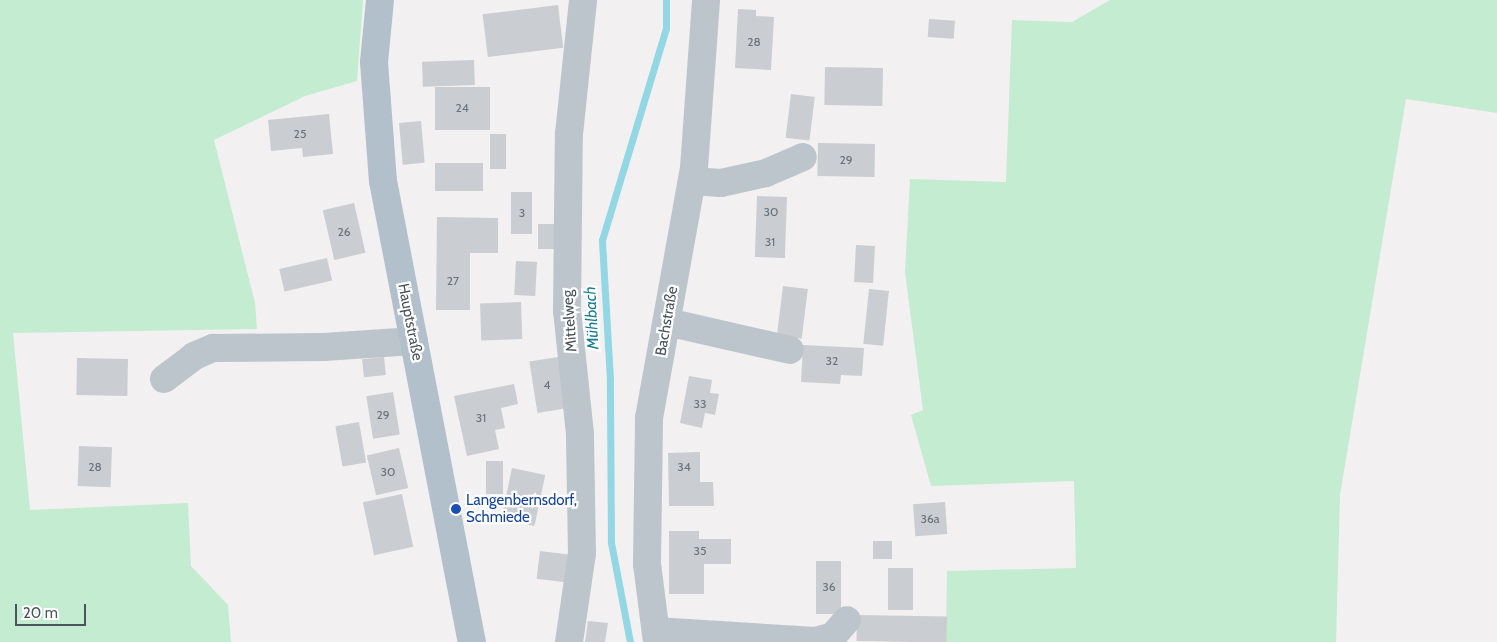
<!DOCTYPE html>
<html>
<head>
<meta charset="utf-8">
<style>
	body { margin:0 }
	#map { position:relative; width:1497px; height:642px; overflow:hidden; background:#f2f0f0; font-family:Cabin,sans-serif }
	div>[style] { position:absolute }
	.green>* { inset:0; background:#c3ecd1 }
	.stream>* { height:7px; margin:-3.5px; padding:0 3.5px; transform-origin:3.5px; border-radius:3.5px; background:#93d7e5 }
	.building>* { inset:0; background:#cacdd2; transform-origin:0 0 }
	.minor>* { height:28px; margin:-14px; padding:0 14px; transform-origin:14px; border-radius:14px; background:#bdc5cc }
	.major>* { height:28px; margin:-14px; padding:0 14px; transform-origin:14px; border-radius:14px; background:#b2c0cc }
	.dots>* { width:14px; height:14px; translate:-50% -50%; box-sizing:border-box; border:2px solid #fff; border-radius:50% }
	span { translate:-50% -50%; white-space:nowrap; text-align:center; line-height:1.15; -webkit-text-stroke:4.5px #fff; paint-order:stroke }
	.number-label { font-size:12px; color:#69727a }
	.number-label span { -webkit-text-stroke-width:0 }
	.street-label { font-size:15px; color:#49545c }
	.transit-label { font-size:15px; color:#164399 }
	.left { translate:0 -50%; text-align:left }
	.water-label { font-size:16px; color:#177c92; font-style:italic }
	.scale { position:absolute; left:15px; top:604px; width:71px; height:22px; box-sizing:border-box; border:2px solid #49545c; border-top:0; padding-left:6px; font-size:15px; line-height:18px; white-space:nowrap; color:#49545c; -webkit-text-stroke:4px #fff; paint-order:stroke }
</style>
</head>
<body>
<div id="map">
	<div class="green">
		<i style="clip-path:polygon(0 0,363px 0,357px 81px,305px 96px,214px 140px,255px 303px,257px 329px,13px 333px,30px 510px,188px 503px,191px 566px,228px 605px,231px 642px,0 642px)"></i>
		<i style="clip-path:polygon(1110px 0,1497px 0,1497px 113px,1406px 99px,1340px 495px,1336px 642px,946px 642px,947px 571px,1076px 568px,1074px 481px,931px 486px,911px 415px,923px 410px,905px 272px,910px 179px,1006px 182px,1012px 20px,1072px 22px)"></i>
	</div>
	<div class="stream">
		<i style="left:630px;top:642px;width:102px;rotate:-100.8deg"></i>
		<i style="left:611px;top:542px;width:162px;rotate:-90.4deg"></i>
		<i style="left:610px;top:380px;width:140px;rotate:-93.3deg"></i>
		<i style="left:602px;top:240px;width:221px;rotate:-73.2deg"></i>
		<i style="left:666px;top:28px;width:28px;rotate:-90deg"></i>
	</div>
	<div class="building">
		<i style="left:558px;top:5px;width:43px;height:76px;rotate:83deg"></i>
		<i style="clip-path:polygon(738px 9px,756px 10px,756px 16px,774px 17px,771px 70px,735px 68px)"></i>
		<i style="left:929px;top:19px;width:26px;height:18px;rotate:4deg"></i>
		<i style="left:474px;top:60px;width:25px;height:52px;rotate:88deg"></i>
		<i style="left:825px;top:67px;width:58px;height:38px;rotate:1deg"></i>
		<i style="left:435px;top:87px;width:55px;height:43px"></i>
		<i style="left:791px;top:94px;width:24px;height:44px;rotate:7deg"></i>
		<i style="clip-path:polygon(329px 114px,333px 154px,303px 157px,302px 148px,271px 151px,268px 120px)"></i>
		<i style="left:421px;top:121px;width:42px;height:22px;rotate:85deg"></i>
		<i style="left:490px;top:134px;width:16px;height:35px"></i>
		<i style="left:818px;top:143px;width:57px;height:33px;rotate:1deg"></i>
		<i style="left:483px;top:163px;width:28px;height:48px;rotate:90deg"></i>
		<i style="left:511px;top:192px;width:21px;height:42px"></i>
		<i style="left:757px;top:196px;width:30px;height:61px;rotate:2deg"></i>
		<i style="left:354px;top:203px;width:51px;height:32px;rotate:77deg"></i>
		<i style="clip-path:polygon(554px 210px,566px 210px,567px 249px,538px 249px,538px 224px,554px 224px)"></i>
		<i style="clip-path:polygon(437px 217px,498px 218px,498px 253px,470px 253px,470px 310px,436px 310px)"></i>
		<i style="left:856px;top:245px;width:19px;height:37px;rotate:3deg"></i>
		<i style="left:327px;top:258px;width:23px;height:49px;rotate:77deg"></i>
		<i style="left:516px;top:261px;width:21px;height:34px;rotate:3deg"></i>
		<i style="left:783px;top:286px;width:25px;height:50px;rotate:7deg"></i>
		<i style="left:869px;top:289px;width:20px;height:55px;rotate:6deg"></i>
		<i style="left:521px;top:302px;width:37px;height:41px;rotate:88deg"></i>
		<i style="clip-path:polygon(803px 345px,864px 348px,862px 376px,841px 375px,840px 384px,801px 382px)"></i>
		<i style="left:384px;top:357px;width:18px;height:22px;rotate:84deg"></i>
		<i style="left:558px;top:357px;width:52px;height:29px;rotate:81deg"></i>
		<i style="left:77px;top:358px;width:51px;height:37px;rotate:1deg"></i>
		<i style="clip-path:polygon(689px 376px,712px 380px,710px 393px,719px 394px,715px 415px,705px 413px,702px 428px,680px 423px)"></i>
		<i style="clip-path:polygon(514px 384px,518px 404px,501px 408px,505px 428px,495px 430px,499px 449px,467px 456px,454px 396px)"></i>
		<i style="left:393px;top:392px;width:43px;height:27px;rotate:81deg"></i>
		<i style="left:359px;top:422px;width:41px;height:24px;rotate:80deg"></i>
		<i style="left:79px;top:446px;width:33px;height:40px;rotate:2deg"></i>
		<i style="left:399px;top:448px;width:41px;height:33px;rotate:77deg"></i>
		<i style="clip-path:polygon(700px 452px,700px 482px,713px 482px,714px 506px,669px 506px,668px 453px)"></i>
		<i style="left:503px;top:461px;width:33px;height:17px;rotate:90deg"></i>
		<i style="left:512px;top:468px;width:34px;height:52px;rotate:12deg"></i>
		<i style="left:402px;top:494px;width:54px;height:40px;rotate:78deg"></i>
		<i style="left:945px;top:502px;width:32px;height:32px;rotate:86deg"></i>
		<i style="clip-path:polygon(669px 531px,699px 531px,699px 539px,731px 539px,731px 564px,704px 564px,704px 594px,669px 594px)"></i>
		<i style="left:892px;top:541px;width:18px;height:19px;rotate:90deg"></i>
		<i style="left:540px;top:551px;width:31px;height:28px;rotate:7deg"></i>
		<i style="left:816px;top:561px;width:25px;height:53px"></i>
		<i style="left:888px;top:568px;width:25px;height:42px"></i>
		<i style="left:857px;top:615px;width:90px;height:26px;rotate:1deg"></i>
		<i style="clip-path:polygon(588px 621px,608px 623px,605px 642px,585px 642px)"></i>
	</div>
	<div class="minor">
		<i style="left:692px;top:181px;width:29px;rotate:4deg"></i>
		<i style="left:721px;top:183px;width:46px;rotate:-12.5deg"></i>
		<i style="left:766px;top:173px;width:40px;rotate:-23.4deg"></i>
		<i style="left:667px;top:322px;width:126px;rotate:12.8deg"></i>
		<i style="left:164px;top:379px;width:38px;rotate:-37deg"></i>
		<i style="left:194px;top:356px;width:21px;rotate:-23deg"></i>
		<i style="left:213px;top:348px;width:111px;rotate:-0.5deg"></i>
		<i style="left:324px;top:347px;width:90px;rotate:-3.8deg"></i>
		<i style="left:656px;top:631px;width:160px;rotate:3.6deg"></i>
		<i style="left:816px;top:641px;width:18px;rotate:-16deg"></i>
		<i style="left:833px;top:636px;width:21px;rotate:-49deg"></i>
		<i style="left:569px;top:642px;width:90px;rotate:-81.7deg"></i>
		<i style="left:582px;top:553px;width:119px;rotate:-91deg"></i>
		<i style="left:580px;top:434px;width:124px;rotate:-96deg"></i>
		<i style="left:567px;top:311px;width:177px;rotate:-89.4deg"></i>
		<i style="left:569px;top:134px;width:135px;rotate:-84deg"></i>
		<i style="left:657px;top:642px;width:79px;rotate:-97.3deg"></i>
		<i style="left:647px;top:564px;width:146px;rotate:-89.2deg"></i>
		<i style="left:649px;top:418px;width:254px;rotate:-79.8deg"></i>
		<i style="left:694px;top:168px;width:168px;rotate:-85.9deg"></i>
	</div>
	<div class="major">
		<i style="left:380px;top:0;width:62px;rotate:95.5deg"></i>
		<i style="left:374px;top:62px;width:119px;rotate:85.7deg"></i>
		<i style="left:383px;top:181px;width:470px;rotate:79.1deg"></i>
	</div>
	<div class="dots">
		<i style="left:456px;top:509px;background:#1a4fb4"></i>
	</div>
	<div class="number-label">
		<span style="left:754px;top:42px">28</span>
		<span style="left:462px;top:108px">24</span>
		<span style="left:300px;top:134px">25</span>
		<span style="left:846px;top:160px">29</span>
		<span style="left:771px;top:212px">30</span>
		<span style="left:522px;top:213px">3</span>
		<span style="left:344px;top:232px">26</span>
		<span style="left:770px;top:242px">31</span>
		<span style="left:453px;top:281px">27</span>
		<span style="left:832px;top:361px">32</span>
		<span style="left:547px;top:385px">4</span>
		<span style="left:700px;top:404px">33</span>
		<span style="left:383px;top:415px">29</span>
		<span style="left:481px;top:418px">31</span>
		<span style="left:95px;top:467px">28</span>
		<span style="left:684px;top:467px">34</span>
		<span style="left:388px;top:472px">30</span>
		<span style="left:930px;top:519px">36a</span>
		<span style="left:700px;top:551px">35</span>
		<span style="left:829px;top:587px">36</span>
	</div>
	<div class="street-label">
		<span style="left:570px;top:321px;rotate:-94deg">Mittelweg</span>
		<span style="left:667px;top:321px;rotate:-80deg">Bachstraße</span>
		<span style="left:410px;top:322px;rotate:79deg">Hauptstraße</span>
	</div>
	<div class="transit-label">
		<span class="left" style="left:466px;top:509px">Langenbernsdorf,<br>Schmiede</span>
	</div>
	<div class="water-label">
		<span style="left:592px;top:318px;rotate:-93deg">Mühlbach</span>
	</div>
	<div class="scale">20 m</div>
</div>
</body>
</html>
